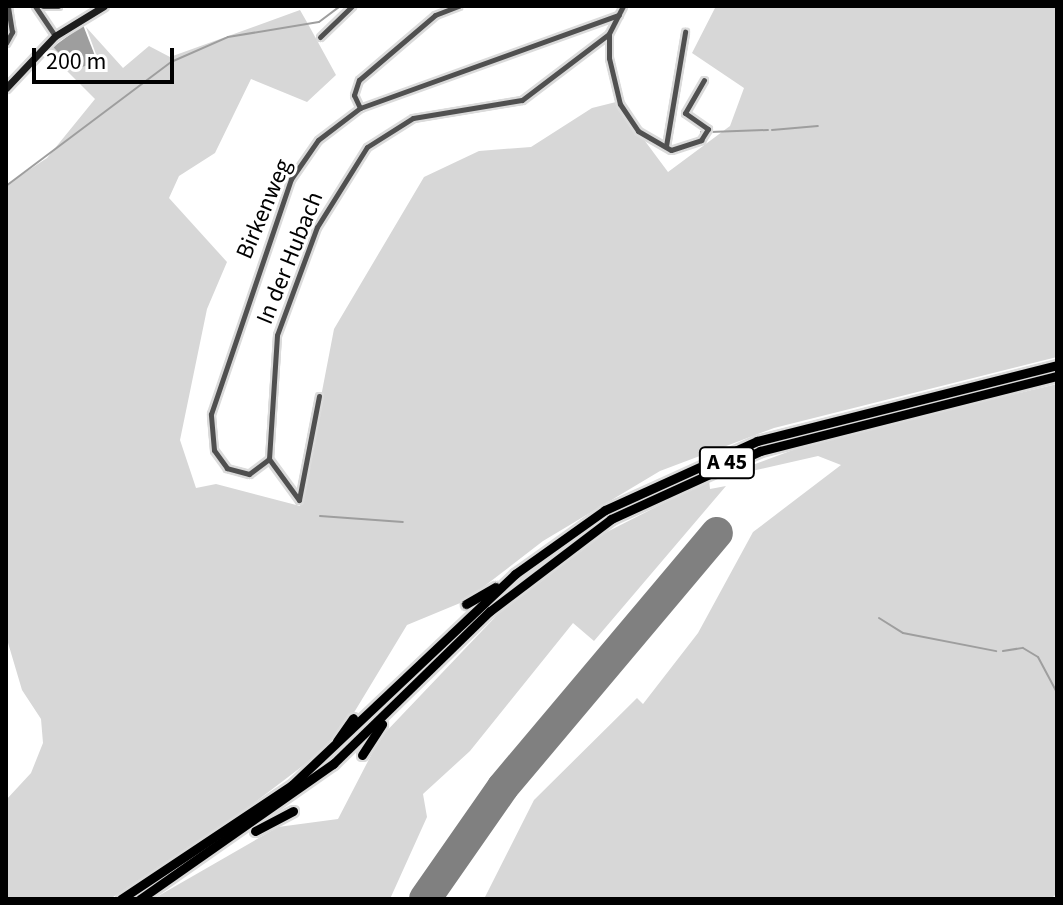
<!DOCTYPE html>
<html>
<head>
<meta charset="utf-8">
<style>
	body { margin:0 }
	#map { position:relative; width:1063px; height:905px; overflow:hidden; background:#fff; font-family:"Source Sans 3",sans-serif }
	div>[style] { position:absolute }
	.green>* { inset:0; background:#d7d7d7 }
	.water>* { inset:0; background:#9e9e9e }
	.stream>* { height:2px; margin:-1px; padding:0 1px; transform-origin:1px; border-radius:1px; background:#9e9e9e }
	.runway>* { height:32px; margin:-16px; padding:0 16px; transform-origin:16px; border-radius:16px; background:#808080 }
	.roads { filter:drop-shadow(2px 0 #dbdbdb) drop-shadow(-2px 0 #dbdbdb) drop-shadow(0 2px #dbdbdb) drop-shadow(0 -2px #dbdbdb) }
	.minor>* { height:5px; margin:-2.5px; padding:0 2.5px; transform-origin:2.5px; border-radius:2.5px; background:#505050 }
	.secondary>* { height:7px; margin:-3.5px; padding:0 3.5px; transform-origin:3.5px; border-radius:3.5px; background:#1d1d1d }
	.motorway>* { height:9px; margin:-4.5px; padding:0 4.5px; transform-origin:4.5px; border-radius:4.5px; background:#000 }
	span { translate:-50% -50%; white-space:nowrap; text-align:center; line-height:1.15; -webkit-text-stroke:6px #fff; paint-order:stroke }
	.shield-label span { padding:2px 6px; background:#fff; border:2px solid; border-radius:6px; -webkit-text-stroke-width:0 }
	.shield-label { font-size:22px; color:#000; font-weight:700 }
	.street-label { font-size:24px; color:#000 }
	.frame { position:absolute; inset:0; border:8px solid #000; pointer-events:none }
	.scale { position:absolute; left:32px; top:48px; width:142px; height:36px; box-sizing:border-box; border:4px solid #000; border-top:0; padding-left:10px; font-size:24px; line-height:28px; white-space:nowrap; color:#000; -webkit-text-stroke:6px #fff; paint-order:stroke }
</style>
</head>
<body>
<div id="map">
	<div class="green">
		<i style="clip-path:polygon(716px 6px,1057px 6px,1057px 357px,774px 428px,660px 471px,543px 541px,465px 601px,407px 625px,338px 739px,224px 826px,110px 899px,6px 899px,6px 800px,31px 773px,43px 743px,41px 719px,22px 690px,6px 636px,6px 185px,47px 158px,95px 99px,46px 50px,53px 47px,75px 70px,97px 57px,86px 27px,123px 68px,149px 46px,170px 57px,300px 10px,308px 24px,336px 75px,307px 102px,251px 79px,215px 153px,179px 176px,169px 198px,227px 262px,207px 309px,180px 440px,196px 488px,216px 484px,300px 506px,334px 329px,424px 177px,479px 151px,531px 147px,592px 108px,616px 102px,668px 172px,730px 126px,744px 88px,692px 53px)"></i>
		<i style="clip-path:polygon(1057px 384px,1057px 893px,1051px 899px,484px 899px,534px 800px,637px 698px,643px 704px,698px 633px,753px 532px,841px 465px,818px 456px,712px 480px,817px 441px)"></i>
		<i style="clip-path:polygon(709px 480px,710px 489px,726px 486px,594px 641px,573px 623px,470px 751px,423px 794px,427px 817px,390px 899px,153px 899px,278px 827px,338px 819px,380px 738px,501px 611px,599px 536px)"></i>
	</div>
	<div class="water">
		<i style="clip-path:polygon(83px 25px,97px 61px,75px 70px,53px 47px)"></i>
	</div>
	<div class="stream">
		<i style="left:772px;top:130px;width:46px;rotate:-5deg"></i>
		<i style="left:701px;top:132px;width:2px"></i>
		<i style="left:710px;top:132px;width:58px;rotate:-2deg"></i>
		<i style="left:6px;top:186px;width:206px;rotate:-36.9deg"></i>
		<i style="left:171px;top:62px;width:62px;rotate:-23.7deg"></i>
		<i style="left:228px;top:37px;width:92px;rotate:-9.4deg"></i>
		<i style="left:319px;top:22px;width:26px;rotate:-37deg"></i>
		<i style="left:320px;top:516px;width:83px;rotate:4.1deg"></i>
		<i style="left:879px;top:618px;width:28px;rotate:32deg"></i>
		<i style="left:903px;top:633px;width:95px;rotate:11deg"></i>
		<i style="left:1003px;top:651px;width:20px;rotate:-9deg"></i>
		<i style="left:1023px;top:648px;width:17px;rotate:31deg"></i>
		<i style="left:1038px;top:657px;width:40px;rotate:62deg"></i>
	</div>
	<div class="runway">
		<i style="left:425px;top:899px;width:136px;rotate:-55.1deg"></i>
		<i style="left:503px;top:787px;width:332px;rotate:-49.9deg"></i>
	</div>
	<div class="roads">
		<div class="minor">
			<i style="left:35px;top:6px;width:36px;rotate:56deg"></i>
			<i style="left:43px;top:6px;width:15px"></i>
			<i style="left:623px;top:6px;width:31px;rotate:117deg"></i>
			<i style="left:609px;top:34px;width:24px;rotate:90deg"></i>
			<i style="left:609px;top:58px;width:47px;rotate:76.6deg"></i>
			<i style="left:620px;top:104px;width:32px;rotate:56deg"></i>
			<i style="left:638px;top:131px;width:38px;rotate:30deg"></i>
			<i style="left:671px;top:150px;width:32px;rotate:-18deg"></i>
			<i style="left:701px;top:140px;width:13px;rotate:-58deg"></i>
			<i style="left:708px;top:129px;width:28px;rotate:-145deg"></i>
			<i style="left:685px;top:113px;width:38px;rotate:-60deg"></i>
			<i style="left:320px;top:37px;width:45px;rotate:-44.1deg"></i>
			<i style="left:6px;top:43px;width:13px;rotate:-61deg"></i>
			<i style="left:12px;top:32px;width:26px;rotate:-99deg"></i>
			<i style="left:360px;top:108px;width:14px;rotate:-115deg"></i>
			<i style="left:354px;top:95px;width:16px;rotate:-72deg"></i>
			<i style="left:359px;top:80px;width:100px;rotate:-40.5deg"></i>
			<i style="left:435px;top:15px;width:25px;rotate:-21deg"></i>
			<i style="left:666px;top:146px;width:116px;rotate:-80.5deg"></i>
			<i style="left:319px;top:396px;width:106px;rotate:100.9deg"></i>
			<i style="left:299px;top:500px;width:51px;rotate:-126.2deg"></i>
			<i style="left:269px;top:459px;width:124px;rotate:-86.3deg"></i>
			<i style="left:277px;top:335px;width:115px;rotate:-69.7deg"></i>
			<i style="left:317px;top:227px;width:94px;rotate:-58deg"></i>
			<i style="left:367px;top:147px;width:54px;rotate:-32.2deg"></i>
			<i style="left:413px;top:118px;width:110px;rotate:-9.4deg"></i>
			<i style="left:522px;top:100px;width:109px;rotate:-37.2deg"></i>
			<i style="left:269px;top:459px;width:25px;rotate:143deg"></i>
			<i style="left:249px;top:474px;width:23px;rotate:-165deg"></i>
			<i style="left:227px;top:468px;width:22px;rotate:-126deg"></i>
			<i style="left:214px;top:450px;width:36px;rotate:-95deg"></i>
			<i style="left:211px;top:414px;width:248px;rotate:-71.2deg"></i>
			<i style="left:291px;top:179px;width:47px;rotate:-55.3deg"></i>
			<i style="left:318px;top:140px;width:53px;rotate:-37.3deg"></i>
			<i style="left:360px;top:108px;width:275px;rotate:-19.8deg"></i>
		</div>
		<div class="secondary">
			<i style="left:6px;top:88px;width:71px;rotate:-46.7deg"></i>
			<i style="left:55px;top:36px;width:57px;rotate:-31.5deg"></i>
		</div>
		<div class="motorway">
			<i style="left:466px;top:604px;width:34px;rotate:-30deg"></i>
			<i style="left:337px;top:741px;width:28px;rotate:-55deg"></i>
			<i style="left:362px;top:755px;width:37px;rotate:-57deg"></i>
			<i style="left:255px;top:831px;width:43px;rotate:-27.8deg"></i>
			<i style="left:121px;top:899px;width:206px;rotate:-33.7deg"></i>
			<i style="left:292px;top:785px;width:307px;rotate:-43.4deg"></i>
			<i style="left:515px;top:574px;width:110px;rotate:-35.4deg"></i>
			<i style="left:605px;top:510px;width:167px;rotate:-24.4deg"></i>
			<i style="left:757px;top:441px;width:309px;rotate:-14.2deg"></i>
			<i style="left:140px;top:899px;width:236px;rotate:-35deg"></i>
			<i style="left:333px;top:764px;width:219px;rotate:-44.3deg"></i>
			<i style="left:490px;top:611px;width:152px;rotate:-37.2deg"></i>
			<i style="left:611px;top:519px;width:164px;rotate:-24.5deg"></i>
			<i style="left:760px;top:451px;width:306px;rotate:-14.2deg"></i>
		</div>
	</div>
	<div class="shield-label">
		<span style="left:727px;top:463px">A 45</span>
	</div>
	<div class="street-label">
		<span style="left:264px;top:209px;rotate:-67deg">Birkenweg</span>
		<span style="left:290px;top:258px;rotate:-68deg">In der Hubach</span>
	</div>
	<div class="frame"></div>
	<div class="scale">200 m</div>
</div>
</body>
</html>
